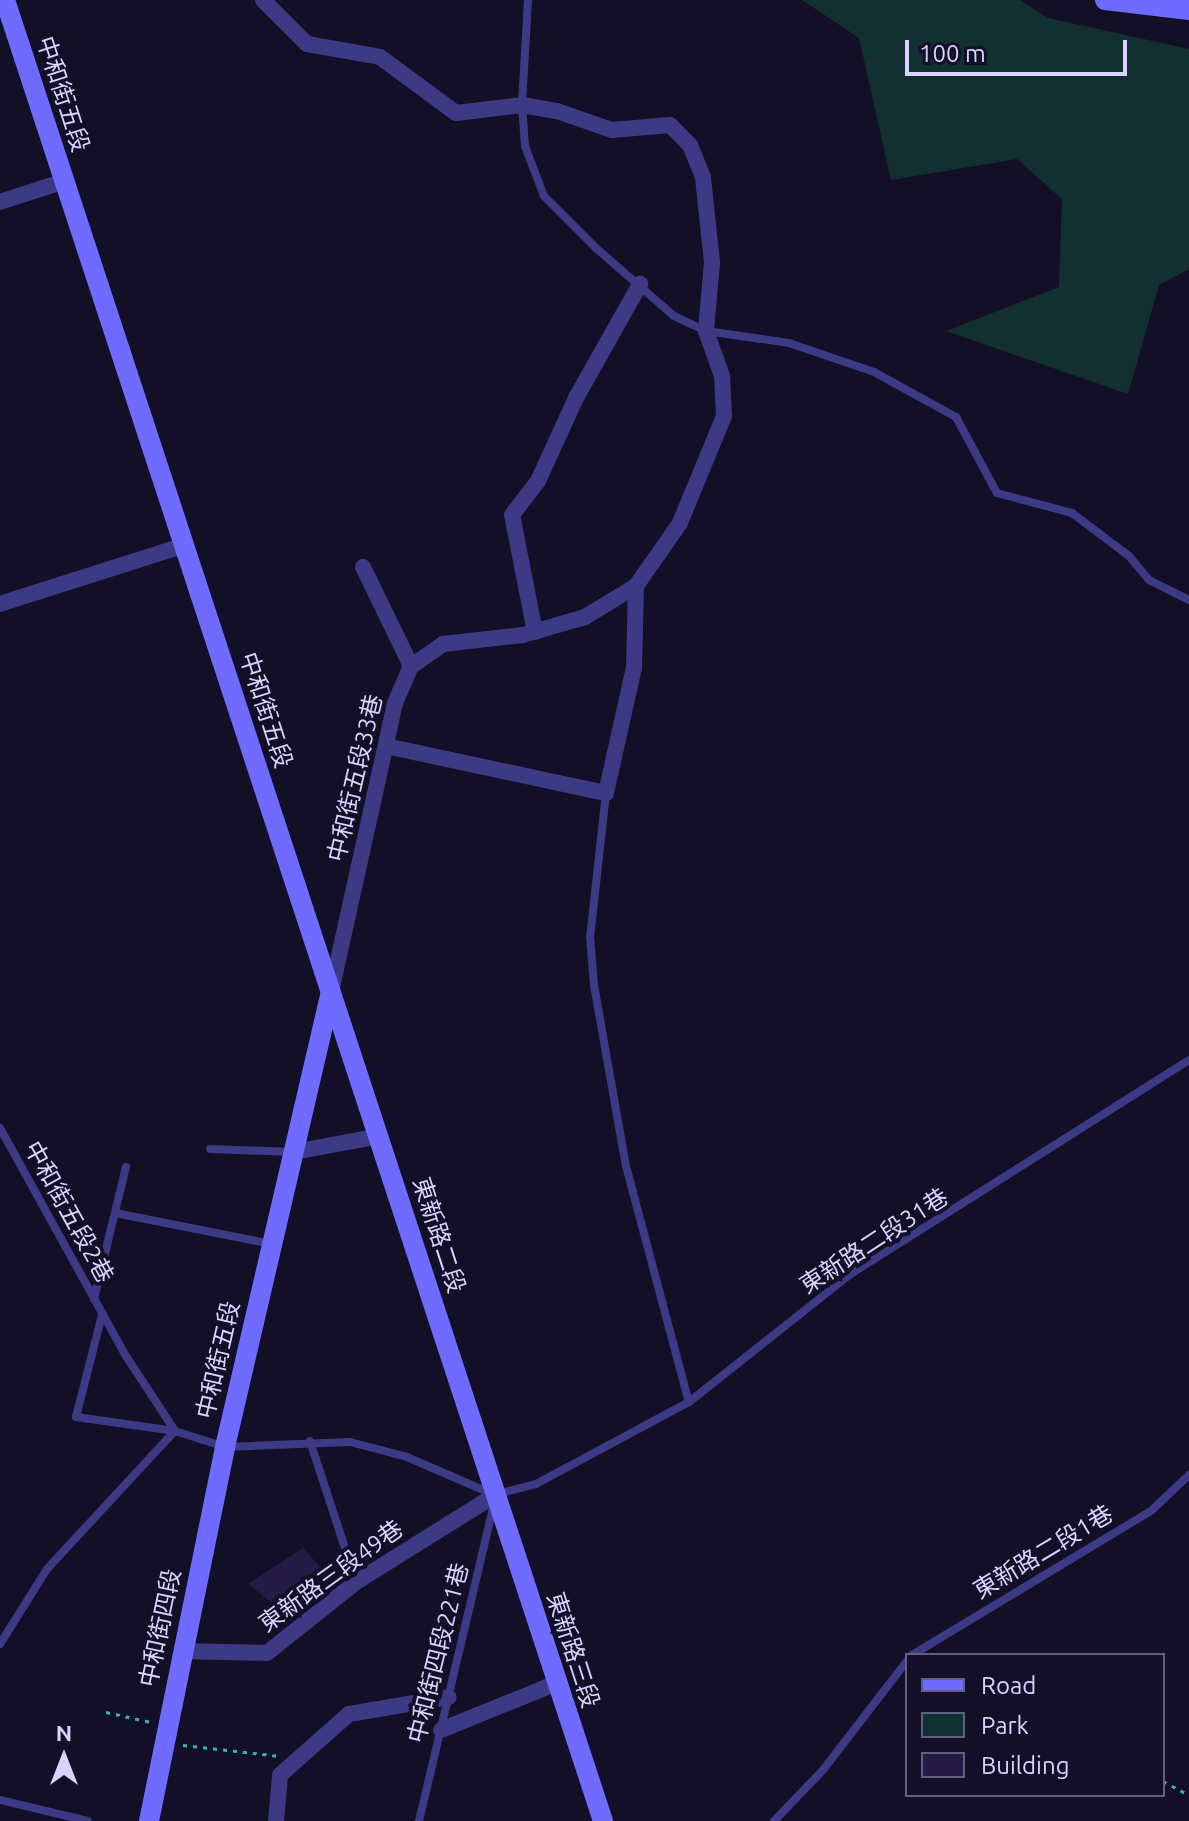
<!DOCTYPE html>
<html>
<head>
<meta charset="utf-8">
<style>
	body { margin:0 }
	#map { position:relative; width:1189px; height:1821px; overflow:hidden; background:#130f26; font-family:Ubuntu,"Noto Sans TC",sans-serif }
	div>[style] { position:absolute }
	.green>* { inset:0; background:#12302f }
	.shadow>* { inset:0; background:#0007 }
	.building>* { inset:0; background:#241b47 }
	.path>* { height:3px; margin-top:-1.5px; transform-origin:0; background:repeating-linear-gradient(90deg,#2fb8b0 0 4px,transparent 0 10px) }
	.lane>* { height:8px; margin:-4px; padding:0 4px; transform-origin:4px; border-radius:4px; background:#3d3a85 }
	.street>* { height:16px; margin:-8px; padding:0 8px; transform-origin:8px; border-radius:8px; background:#3d3a85 }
	.secondary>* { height:20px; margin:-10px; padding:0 10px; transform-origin:10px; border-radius:10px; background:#6f6bff }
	span { translate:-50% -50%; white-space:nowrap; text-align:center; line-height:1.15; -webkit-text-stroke:8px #130f26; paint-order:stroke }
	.street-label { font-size:24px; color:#d9d4ff }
	.legend { position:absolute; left:905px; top:1653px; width:260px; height:144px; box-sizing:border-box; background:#130f26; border:2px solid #625e7d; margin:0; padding:10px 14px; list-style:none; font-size:24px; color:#d9d4ff }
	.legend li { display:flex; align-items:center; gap:16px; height:40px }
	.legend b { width:40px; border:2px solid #625e7d }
	.north { position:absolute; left:24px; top:1717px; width:80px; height:80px; -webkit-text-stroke:6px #130f26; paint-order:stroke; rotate:0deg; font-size:22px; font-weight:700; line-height:32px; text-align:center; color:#d9d4ff }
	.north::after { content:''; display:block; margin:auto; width:28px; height:36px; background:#d9d4ff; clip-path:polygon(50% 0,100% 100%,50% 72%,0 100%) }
	.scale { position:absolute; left:905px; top:40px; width:222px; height:36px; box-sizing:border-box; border:4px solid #d9d4ff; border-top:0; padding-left:10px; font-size:24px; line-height:28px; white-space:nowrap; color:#d9d4ff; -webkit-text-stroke:6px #130f26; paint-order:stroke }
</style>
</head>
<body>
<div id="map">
	<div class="green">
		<i style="clip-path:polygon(802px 0,1020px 0,1048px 18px,1189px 49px,1189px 269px,1159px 285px,1128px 394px,946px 331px,1059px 287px,1062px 199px,1017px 159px,891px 180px,859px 38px)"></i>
	</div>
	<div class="shadow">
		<i style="clip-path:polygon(309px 1558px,339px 1590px,300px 1625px,257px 1591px)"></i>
	</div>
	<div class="building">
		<i style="clip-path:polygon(303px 1548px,334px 1582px,292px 1619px,248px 1584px)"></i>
	</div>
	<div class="path">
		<i style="left:106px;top:1712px;width:46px;rotate:12.5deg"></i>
		<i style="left:183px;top:1745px;width:97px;rotate:6.5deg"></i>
		<i style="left:1163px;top:1781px;width:30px;rotate:28deg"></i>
	</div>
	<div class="lane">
		<i style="left:528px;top:0;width:105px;rotate:93.3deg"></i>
		<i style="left:522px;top:105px;width:41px;rotate:85.8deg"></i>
		<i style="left:525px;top:146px;width:53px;rotate:69.2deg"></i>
		<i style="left:544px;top:196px;width:74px;rotate:45deg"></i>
		<i style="left:596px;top:248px;width:103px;rotate:41.1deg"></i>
		<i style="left:674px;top:316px;width:35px;rotate:25deg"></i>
		<i style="left:706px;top:331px;width:84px;rotate:8.2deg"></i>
		<i style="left:789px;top:343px;width:90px;rotate:18.8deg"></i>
		<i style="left:874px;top:372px;width:94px;rotate:28.8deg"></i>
		<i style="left:956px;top:417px;width:86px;rotate:61.7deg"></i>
		<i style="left:997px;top:493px;width:78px;rotate:14.9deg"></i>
		<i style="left:1072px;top:513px;width:71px;rotate:37deg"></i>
		<i style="left:1129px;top:556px;width:31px;rotate:50deg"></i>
		<i style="left:1149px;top:580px;width:45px;rotate:26.6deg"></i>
		<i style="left:606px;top:793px;width:145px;rotate:96.3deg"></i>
		<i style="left:590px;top:937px;width:48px;rotate:85.2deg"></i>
		<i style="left:594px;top:985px;width:184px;rotate:80deg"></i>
		<i style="left:626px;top:1166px;width:244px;rotate:75.1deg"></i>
		<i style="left:0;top:1128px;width:260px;rotate:61.1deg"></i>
		<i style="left:126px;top:1356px;width:90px;rotate:56.8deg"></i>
		<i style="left:210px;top:1149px;width:83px;rotate:2.1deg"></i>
		<i style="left:115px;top:1213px;width:159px;rotate:11.2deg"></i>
		<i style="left:94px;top:1299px;width:136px;rotate:-76.4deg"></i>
		<i style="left:102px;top:1315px;width:105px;rotate:104.3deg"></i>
		<i style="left:76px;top:1417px;width:100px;rotate:8deg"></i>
		<i style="left:310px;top:1441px;width:148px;rotate:71.9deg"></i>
		<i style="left:496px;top:1494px;width:41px;rotate:-14deg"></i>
		<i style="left:536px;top:1484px;width:174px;rotate:-28.2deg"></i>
		<i style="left:689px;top:1402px;width:204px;rotate:-38.4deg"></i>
		<i style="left:849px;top:1275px;width:402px;rotate:-32.3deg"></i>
		<i style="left:0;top:1644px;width:89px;rotate:-57.9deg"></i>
		<i style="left:47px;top:1569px;width:188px;rotate:-47.2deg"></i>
		<i style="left:175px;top:1431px;width:52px;rotate:17.7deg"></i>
		<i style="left:225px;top:1447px;width:125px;rotate:-2.3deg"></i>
		<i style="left:350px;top:1442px;width:59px;rotate:14.7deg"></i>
		<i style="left:407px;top:1457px;width:90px;rotate:23.4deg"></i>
		<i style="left:912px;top:1655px;width:280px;rotate:-31.1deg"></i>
		<i style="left:1152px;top:1510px;width:51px;rotate:-43.4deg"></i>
		<i style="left:0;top:1800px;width:90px;rotate:13.4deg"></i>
		<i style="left:419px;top:1821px;width:323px;rotate:-76.7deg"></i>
		<i style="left:774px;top:1821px;width:71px;rotate:-46.1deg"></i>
		<i style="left:823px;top:1770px;width:138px;rotate:-52.4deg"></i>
	</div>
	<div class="street">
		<i style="left:263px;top:0;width:62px;rotate:45deg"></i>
		<i style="left:307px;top:44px;width:74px;rotate:10.1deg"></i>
		<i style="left:380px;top:57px;width:94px;rotate:36.4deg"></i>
		<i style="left:456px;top:113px;width:66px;rotate:-6.9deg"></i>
		<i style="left:522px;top:105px;width:36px;rotate:10deg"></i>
		<i style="left:557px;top:111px;width:58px;rotate:19.1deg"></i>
		<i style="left:612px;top:130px;width:58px;rotate:-4.9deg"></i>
		<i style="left:670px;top:125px;width:28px;rotate:45deg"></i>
		<i style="left:690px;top:145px;width:35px;rotate:68deg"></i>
		<i style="left:703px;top:178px;width:84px;rotate:83.9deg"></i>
		<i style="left:712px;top:262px;width:69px;rotate:95deg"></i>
		<i style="left:706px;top:331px;width:48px;rotate:70.4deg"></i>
		<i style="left:722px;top:376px;width:40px;rotate:87.1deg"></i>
		<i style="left:724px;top:416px;width:116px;rotate:112.4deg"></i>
		<i style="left:680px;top:523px;width:77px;rotate:124.9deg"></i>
		<i style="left:636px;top:586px;width:60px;rotate:148.7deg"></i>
		<i style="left:585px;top:617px;width:65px;rotate:163.8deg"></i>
		<i style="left:523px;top:635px;width:81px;rotate:173.6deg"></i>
		<i style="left:443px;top:644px;width:39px;rotate:145deg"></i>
		<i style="left:411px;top:666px;width:40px;rotate:113.4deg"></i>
		<i style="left:395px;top:703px;width:296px;rotate:102.5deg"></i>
		<i style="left:0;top:202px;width:68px;rotate:-17.9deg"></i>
		<i style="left:363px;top:567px;width:110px;rotate:64.1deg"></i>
		<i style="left:0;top:604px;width:194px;rotate:-17.7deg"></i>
		<i style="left:535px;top:632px;width:119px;rotate:-101.1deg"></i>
		<i style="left:512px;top:515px;width:43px;rotate:-52.6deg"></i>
		<i style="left:538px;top:481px;width:94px;rotate:-65.4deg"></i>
		<i style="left:577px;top:396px;width:129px;rotate:-60.6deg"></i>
		<i style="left:386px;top:746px;width:225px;rotate:12.1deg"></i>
		<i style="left:606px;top:793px;width:128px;rotate:-77.4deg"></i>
		<i style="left:634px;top:668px;width:82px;rotate:-88.6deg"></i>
		<i style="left:294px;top:1152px;width:87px;rotate:-10.5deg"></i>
		<i style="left:182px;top:1651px;width:85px;rotate:1.3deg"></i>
		<i style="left:267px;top:1653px;width:114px;rotate:-38.6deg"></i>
		<i style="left:356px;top:1582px;width:164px;rotate:-32deg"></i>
		<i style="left:441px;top:1730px;width:125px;rotate:-22.1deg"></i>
		<i style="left:276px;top:1821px;width:46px;rotate:-85deg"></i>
		<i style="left:280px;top:1775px;width:92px;rotate:-41.5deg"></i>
		<i style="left:349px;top:1714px;width:101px;rotate:-9.6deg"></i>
	</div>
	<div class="secondary">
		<i style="left:5px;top:0;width:1917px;rotate:71.82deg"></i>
		<i style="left:1105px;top:0;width:85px;rotate:6.8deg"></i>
		<i style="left:149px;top:1821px;width:382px;rotate:-78.5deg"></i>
		<i style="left:225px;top:1447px;width:466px;rotate:-76.9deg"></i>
	</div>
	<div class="street-label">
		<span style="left:63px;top:94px;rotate:72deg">中和街五段</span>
		<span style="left:266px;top:710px;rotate:72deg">中和街五段</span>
		<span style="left:355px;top:778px;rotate:-77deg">中和街五段33巷</span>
		<span style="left:69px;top:1212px;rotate:61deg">中和街五段2巷</span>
		<span style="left:439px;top:1235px;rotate:72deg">東新路二段</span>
		<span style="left:874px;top:1241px;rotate:-33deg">東新路二段31巷</span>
		<span style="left:218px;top:1360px;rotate:-77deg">中和街五段</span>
		<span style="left:1043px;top:1552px;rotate:-31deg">東新路二段1巷</span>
		<span style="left:331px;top:1576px;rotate:-36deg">東新路三段49巷</span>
		<span style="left:160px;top:1628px;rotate:-78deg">中和街四段</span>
		<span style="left:573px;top:1650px;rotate:72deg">東新路三段</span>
		<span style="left:438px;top:1653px;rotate:-76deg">中和街四段221巷</span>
	</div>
	<ul class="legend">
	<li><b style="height:10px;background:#6f6bff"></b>Road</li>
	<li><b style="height:22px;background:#12302f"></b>Park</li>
	<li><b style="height:22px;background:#241b47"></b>Building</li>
	</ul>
	<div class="north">N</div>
	<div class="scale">100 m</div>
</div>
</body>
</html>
